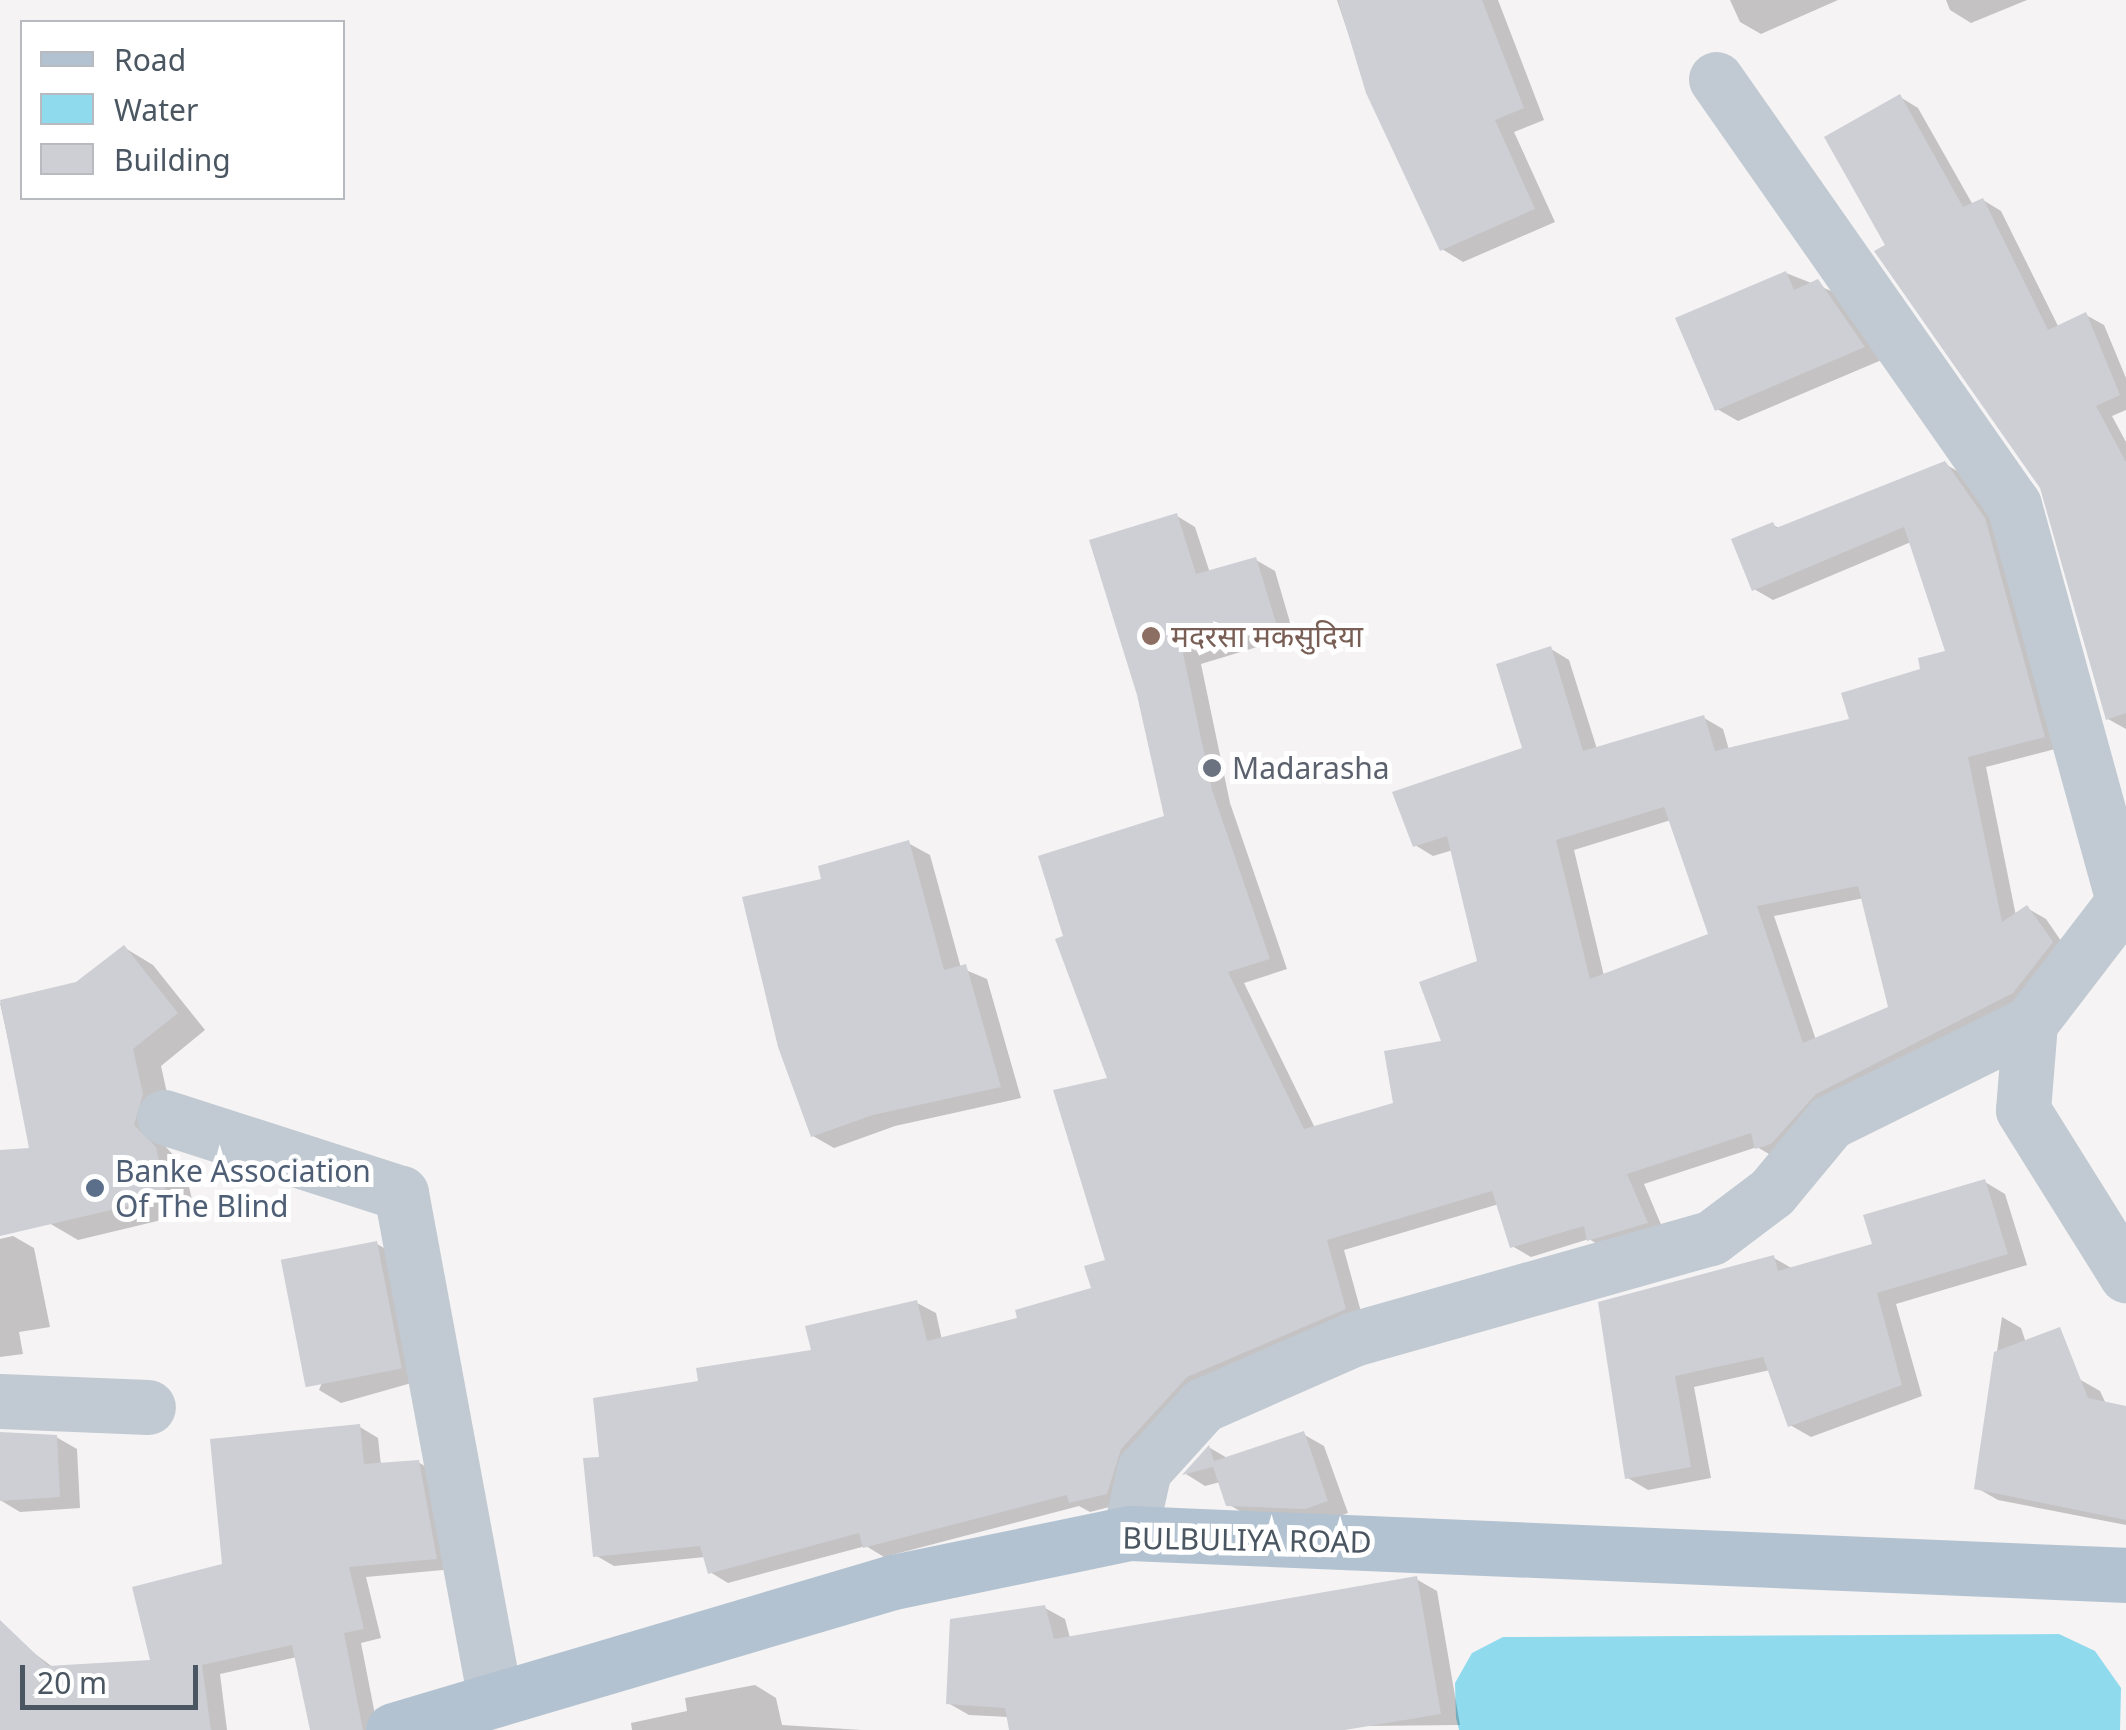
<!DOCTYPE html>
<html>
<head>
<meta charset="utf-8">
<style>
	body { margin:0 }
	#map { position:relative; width:2126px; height:1730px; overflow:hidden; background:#f5f3f3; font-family:"Noto Sans","Noto Sans Devanagari",sans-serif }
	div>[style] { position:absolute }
	.water>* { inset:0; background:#90daee }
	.shadow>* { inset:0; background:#0003 }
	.building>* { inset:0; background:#cdcfd5; transform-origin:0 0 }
	.minor>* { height:55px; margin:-27.5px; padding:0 27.5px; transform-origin:27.5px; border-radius:27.5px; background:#c1cad2 }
	.major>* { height:55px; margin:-27.5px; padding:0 27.5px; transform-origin:27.5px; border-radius:27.5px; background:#b3c2d1 }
	.dots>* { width:28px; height:28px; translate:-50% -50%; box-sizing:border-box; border:5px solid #fff; border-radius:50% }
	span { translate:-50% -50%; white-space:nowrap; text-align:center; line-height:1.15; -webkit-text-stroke:10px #fff; paint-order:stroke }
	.education-label { font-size:30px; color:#785e54 }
	.left { translate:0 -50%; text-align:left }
	.worship-label { font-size:30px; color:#5b616d }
	.service-label { font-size:30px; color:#4e5e75 }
	.street-label { font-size:30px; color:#4a5661 }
	.legend { position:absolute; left:20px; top:20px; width:325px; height:180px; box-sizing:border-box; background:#fff; border:2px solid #b7bbc0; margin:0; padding:12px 18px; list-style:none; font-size:30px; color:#4a5661 }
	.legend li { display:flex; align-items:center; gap:20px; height:50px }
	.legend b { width:50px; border:2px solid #b7bbc0 }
	.scale { position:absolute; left:20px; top:1665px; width:178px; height:45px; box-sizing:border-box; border:5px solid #4a5661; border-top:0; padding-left:12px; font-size:30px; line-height:35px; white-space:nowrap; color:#4a5661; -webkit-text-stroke:8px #fff; paint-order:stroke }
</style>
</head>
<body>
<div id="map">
	<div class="water">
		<i style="clip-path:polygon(2059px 1634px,2095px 1651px,2121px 1688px,2120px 1730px,1459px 1730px,1456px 1718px,1455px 1683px,1472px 1653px,1503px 1637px)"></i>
	</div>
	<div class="shadow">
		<i style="clip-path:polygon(1337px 0,1498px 0,1544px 120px,1514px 132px,1555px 222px,1463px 262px,1442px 249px,1368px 92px)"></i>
		<i style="clip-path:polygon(1730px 0,1838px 0,1761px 34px,1740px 22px)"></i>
		<i style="clip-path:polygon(1946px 0,2027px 0,1971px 23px,1950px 10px)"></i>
		<i style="clip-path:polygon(1900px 97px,1918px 108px,1973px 205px,1983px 200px,2001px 211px,2059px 328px,2086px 315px,2104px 325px,2126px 378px,2126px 410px,2112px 416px,2126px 442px,2126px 729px,2108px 719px,2042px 487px,1889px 246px)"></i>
		<i style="clip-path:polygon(1786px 273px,1839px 294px,1884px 359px,1738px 421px,1717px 409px)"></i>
		<i style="clip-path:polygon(evenodd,1945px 464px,1964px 475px,2003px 531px,2063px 747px,1986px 767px,2016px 916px,2027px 908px,2046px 919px,2070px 954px,2032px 1003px,1776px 1158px,1757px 1147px,1644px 1184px,1665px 1234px,1607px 1250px,1589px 1239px,1531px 1257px,1512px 1246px,1499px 1204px,1344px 1250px,1363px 1319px,1206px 1387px,1125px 1503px,1090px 1512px,1079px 1506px,884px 1557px,866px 1546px,1078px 1489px,728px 1583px,710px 1572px,705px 1557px,614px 1566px,595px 1555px,602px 1459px,701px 1383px,814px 1352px,917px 1303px,936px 1313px,942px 1340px,1020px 1319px,1094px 1290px,1108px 1262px,1110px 1080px,1067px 937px,1167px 818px,1177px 516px,1195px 527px,1210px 573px,1256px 560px,1275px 571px,1294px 636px,1201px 664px,1230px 803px,1287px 969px,1244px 983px,1315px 1128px,1396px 1105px,1444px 1043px,1480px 962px,1453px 850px,1433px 856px,1415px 845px,1525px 750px,1551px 649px,1569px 660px,1597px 749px,1704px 718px,1723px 729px,1729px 750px,1852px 721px,1949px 653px,1911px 542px,1773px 600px,1754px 589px,1773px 525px,1781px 529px,1945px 464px,1671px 820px,1711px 936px,1604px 976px,1574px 850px,1671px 820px,1945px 464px,1864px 898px,1890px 1009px,1816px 1040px,1774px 916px,1864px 898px)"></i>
		<i style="clip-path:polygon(908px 843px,930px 855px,961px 968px,987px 979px,1021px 1098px,895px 1126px,834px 1148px,813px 1136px,824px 881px)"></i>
		<i style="clip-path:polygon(125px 948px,153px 965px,205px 1030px,161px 1066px,171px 1111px,162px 1143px,184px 1166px,195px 1212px,78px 1240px,49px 1223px,0 1003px,77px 984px)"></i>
		<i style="clip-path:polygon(1985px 1182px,2005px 1194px,2027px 1265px,1896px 1304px,1922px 1396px,1811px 1437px,1790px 1425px,1770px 1370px,1694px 1387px,1711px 1478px,1648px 1490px,1628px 1478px,1600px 1304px,1774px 1258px,1793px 1269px,1875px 1245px)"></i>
		<i style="clip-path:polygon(13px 1236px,34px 1248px,50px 1327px,19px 1332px,23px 1354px,0 1357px,0 1239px)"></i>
		<i style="clip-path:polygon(377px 1244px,398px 1256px,422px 1380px,341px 1403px,319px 1390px)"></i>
		<i style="clip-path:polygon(2002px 1317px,2021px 1328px,2042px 1390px,2079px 1379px,2100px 1391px,2106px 1404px,2126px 1410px,2126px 1525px,1998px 1500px,1977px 1488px)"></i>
		<i style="clip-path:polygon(360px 1427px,378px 1438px,381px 1465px,418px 1462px,436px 1473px,454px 1569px,366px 1577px,381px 1638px,361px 1643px,378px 1730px,312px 1730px,297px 1657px,220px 1674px,227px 1730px,0 1730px,0 1644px,19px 1642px,54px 1668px,154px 1662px,225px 1566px)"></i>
		<i style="clip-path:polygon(0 1434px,56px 1437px,77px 1449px,80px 1508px,20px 1512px,0 1500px)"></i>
		<i style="clip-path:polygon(1303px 1434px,1324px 1446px,1348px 1513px,1328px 1520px,1250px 1517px,1228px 1504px,1220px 1482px,1205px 1486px,1186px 1474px,1210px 1448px,1229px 1459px)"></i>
		<i style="clip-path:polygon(1416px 1579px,1437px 1591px,1460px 1725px,1011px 1730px,1009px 1717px,969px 1715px,948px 1703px,1045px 1608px,1065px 1619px,1070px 1638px)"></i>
		<i style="clip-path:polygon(755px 1685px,776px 1698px,782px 1725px,862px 1730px,632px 1730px,631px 1723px,687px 1711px,685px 1698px)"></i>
	</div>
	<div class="building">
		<i style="clip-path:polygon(1338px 0,1482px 0,1524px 108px,1495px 120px,1535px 209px,1440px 251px,1366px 93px)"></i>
		<i style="clip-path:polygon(1900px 94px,1963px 207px,1983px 198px,2048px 330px,2086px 312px,2120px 395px,2096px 406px,2126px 462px,2126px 713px,2106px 720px,2040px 488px,1874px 251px,1885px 245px,1824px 137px)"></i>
		<i style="clip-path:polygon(1786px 271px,1794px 290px,1818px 279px,1865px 347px,1715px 411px,1675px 318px)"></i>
		<i style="clip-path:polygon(evenodd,1945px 461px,1985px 518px,2045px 737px,1968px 757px,2002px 922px,2027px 905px,2053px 942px,2013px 993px,1816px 1094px,1771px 1144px,1755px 1149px,1751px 1133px,1627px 1174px,1648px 1223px,1587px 1241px,1584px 1226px,1510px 1248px,1492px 1191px,1327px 1240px,1346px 1309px,1187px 1377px,1121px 1449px,1107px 1494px,1069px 1503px,1067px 1495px,863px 1548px,859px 1533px,708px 1574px,700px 1546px,593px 1557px,583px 1458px,599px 1457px,593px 1398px,698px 1381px,696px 1368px,811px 1350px,805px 1326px,917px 1300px,927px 1341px,1017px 1318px,1015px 1310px,1091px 1288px,1084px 1266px,1105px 1260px,1053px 1090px,1107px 1078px,1055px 939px,1063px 936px,1038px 856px,1164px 816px,1137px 695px,1089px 540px,1177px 513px,1196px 574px,1256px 557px,1277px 626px,1183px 653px,1212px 790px,1270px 959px,1228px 972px,1304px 1129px,1393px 1103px,1384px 1051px,1441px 1041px,1419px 982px,1477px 961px,1447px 836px,1413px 847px,1392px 792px,1522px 748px,1496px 664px,1551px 646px,1583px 751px,1704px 715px,1715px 751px,1849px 719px,1841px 693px,1920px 669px,1918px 658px,1945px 651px,1904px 527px,1752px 591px,1731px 539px,1773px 522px,1776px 528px,1945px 461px,1664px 807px,1708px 934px,1590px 979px,1556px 840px,1664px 807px,1945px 461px,1858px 886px,1888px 1007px,1803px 1043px,1757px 906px,1858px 886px)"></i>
		<i style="clip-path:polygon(909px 840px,944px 970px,966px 964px,1001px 1087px,873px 1115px,811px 1137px,778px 1047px,742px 897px,821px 879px,818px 866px)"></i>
		<i style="clip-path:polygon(124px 945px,178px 1013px,133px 1049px,143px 1094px,134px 1125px,156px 1147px,167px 1197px,0 1236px,0 1150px,29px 1148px,0 1000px,76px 982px)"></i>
		<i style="clip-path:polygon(1985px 1179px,2008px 1254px,1877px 1293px,1902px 1385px,1788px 1427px,1763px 1357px,1675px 1376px,1691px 1467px,1625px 1479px,1598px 1302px,1774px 1255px,1778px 1271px,1872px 1244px,1863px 1215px)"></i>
		<i style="left:377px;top:1241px;width:130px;height:98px;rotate:79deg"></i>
		<i style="clip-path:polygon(2060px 1327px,2088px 1398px,2126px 1406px,2126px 1520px,1974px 1489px,1994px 1352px)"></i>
		<i style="clip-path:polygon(360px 1424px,364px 1464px,419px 1460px,437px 1559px,349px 1567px,364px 1629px,344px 1633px,363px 1730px,310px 1730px,292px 1645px,202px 1665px,211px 1730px,0 1730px,0 1620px,48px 1666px,150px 1660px,132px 1587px,222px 1564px,210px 1439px)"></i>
		<i style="clip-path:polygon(1304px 1431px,1328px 1501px,1305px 1509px,1226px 1506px,1213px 1467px,1182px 1475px,1209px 1445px,1214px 1461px)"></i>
		<i style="clip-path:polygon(0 1432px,57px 1435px,60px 1497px,0 1501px)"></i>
		<i style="clip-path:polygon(1417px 1576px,1441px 1714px,1345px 1730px,1009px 1730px,1005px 1708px,946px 1704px,950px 1619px,1045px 1605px,1054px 1639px)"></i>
	</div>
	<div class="minor">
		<i style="left:1716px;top:79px;width:520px;rotate:55.03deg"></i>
		<i style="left:2014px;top:505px;width:410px;rotate:74.6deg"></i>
		<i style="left:2126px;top:898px;width:158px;rotate:127.5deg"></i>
		<i style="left:2030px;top:1023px;width:87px;rotate:94.6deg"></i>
		<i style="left:2023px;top:1110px;width:195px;rotate:58deg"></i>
		<i style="left:164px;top:1117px;width:249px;rotate:17.8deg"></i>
		<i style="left:401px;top:1193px;width:515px;rotate:79.48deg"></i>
		<i style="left:0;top:1401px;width:148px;rotate:2.3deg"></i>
		<i style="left:1130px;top:1533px;width:65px;rotate:-77.5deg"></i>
		<i style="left:1144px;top:1470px;width:88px;rotate:-47.8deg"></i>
		<i style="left:1203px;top:1405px;width:164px;rotate:-23.7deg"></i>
		<i style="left:1353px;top:1339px;width:372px;rotate:-15.8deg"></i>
		<i style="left:1711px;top:1238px;width:76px;rotate:-37deg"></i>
		<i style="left:1772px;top:1192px;width:91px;rotate:-50.4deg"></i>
		<i style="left:1830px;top:1122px;width:223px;rotate:-26.3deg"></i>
	</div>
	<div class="major">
		<i style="left:393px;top:1730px;width:521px;rotate:-16.49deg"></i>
		<i style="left:893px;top:1582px;width:242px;rotate:-11.7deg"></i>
		<i style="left:1130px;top:1533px;width:997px;rotate:2.41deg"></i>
	</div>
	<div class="dots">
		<i style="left:1151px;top:636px;background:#8d6e63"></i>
		<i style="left:1212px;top:768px;background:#6b7280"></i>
		<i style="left:95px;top:1188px;background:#5c6f8a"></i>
	</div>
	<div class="education-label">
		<span class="left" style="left:1171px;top:636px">मदरसा मकसुदिया</span>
	</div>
	<div class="worship-label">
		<span class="left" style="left:1232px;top:768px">Madarasha</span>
	</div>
	<div class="service-label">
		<span class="left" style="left:115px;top:1188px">Banke Association<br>Of The Blind</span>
	</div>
	<div class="street-label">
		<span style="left:1247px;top:1540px;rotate:1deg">BULBULIYA ROAD</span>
	</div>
	<ul class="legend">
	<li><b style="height:12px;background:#b3c2d1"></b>Road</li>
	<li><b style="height:28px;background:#90daee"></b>Water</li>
	<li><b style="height:28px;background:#cdcfd5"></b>Building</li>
	</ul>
	<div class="scale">20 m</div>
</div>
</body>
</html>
